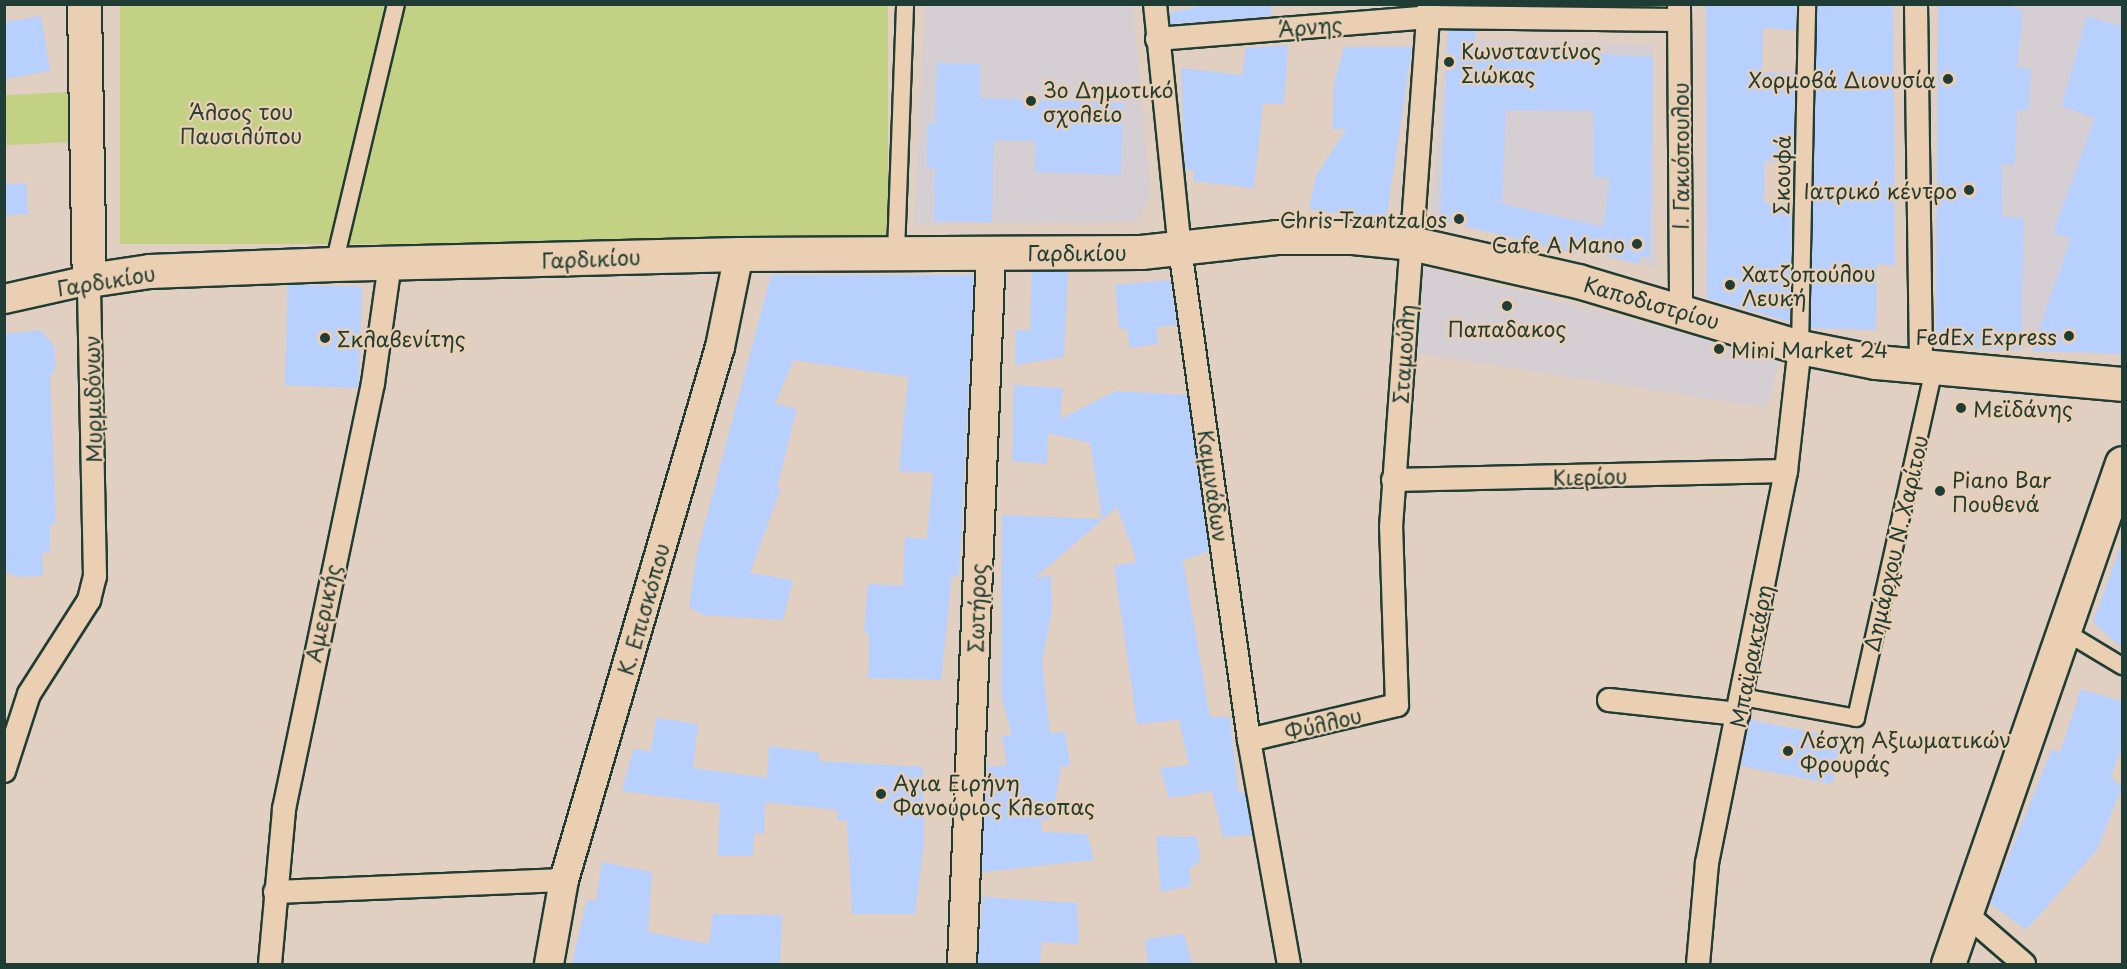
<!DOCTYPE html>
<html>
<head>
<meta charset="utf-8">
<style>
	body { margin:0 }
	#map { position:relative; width:2127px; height:969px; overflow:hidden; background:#e1cfc1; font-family:"Playpen Sans",sans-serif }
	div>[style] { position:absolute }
	.built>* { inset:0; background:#d5cfd3; transform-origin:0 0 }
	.green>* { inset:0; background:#c3d185; transform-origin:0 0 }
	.building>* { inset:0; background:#b8d0fe; transform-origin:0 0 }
	.roads { filter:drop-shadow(2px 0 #1f3d34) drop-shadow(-2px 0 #1f3d34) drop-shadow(0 2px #1f3d34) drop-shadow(0 -2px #1f3d34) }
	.pedestrian>* { height:16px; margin:-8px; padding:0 8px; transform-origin:8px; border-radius:8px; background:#ebcfb2 }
	.minor>* { height:22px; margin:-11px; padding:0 11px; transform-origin:11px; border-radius:11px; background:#ebcfb2 }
	.tertiary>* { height:28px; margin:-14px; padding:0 14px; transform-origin:14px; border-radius:14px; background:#ebcfb2 }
	.secondary>* { height:33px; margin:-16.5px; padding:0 16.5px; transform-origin:16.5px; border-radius:16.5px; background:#ebcfb2 }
	.dots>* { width:16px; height:16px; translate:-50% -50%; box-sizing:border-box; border:3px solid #ebcfb2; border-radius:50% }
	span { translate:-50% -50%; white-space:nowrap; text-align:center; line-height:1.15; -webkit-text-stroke:4.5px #ebcfb2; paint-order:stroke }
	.street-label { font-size:21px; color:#1f3d34 }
	.poi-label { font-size:21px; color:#1f3d34 }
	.left { translate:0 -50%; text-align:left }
	.right { translate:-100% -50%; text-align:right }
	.park-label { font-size:21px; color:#274438 }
	.frame { position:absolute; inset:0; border:6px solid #1f3d34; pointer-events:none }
</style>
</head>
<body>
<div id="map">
	<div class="built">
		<i style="clip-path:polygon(925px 5px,1133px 5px,1151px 197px,1136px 222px,914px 225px)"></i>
		<i style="left:1938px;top:5px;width:184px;height:342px"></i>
		<i style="clip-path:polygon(1446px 40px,1653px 44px,1657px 268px,1431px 217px)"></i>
		<i style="clip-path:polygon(1421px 266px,1781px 358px,1766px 408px,1415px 353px)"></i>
	</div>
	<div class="green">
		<i style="left:120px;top:5px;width:768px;height:239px"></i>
		<i style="left:68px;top:92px;width:50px;height:64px;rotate:87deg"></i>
	</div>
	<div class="building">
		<i style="clip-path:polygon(1211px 4px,1271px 4px,1271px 16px,1171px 24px,1170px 13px)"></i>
		<i style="clip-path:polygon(1706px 4px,1796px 4px,1796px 30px,1763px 28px,1762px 72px,1795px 74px,1793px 162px,1765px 161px,1764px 203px,1792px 204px,1790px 322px,1707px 298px)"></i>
		<i style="clip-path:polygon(1817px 4px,1893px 4px,1895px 266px,1877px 264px,1876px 330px,1811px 328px)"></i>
		<i style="clip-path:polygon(1938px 4px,2015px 4px,2013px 9px,2023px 10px,2017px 68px,2031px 69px,2028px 110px,2017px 110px,2015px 164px,2002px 164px,2002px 217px,2024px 218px,2021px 350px,1936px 347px)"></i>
		<i style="clip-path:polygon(41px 16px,50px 71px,4px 79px,4px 22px)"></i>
		<i style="clip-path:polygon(2087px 16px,2122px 27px,2122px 354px,2032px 351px,2071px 238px,2053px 233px,2095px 118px,2062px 106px)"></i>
		<i style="clip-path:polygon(evenodd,1448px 31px,1476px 31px,1475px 47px,1653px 57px,1650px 258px,1640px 256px,1639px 264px,1578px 248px,1577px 254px,1440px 220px,1448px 31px,1506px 110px,1593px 111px,1594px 177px,1610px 178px,1603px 227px,1502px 204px,1506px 110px)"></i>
		<i style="clip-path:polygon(1288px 45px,1284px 104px,1263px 104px,1254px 188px,1193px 181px,1194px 170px,1185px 170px,1181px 68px,1242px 75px,1246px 48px)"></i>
		<i style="clip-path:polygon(1344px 47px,1412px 47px,1386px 221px,1309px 209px,1316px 176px,1346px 129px,1332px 129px,1334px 84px)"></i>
		<i style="clip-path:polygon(937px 63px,980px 64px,980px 98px,1123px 103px,1121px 175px,1035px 172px,1036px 141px,994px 140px,992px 222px,934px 221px,935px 168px,927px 167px,928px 124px,935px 124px)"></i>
		<i style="left:26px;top:183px;width:31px;height:22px;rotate:86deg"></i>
		<i style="clip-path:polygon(1032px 271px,1068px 271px,1064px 357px,1015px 365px,1016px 330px,1030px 330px)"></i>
		<i style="clip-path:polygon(771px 275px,974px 275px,959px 577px,952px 576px,941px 680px,868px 678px,869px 633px,864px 633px,868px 584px,903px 586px,905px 537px,927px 539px,933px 473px,899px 471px,908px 377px,794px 360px,775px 404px,797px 409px,777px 487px,781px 488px,750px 573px,793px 580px,783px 620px,703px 615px,689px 607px,697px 553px)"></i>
		<i style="clip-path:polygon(1170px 280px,1177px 325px,1157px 327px,1158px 344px,1130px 348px,1127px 329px,1119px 329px,1115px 285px)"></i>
		<i style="left:362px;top:287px;width:101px;height:74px;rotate:92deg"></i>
		<i style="clip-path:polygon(40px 330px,54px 346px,56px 367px,50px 378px,56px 524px,50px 525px,50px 552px,42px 553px,43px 576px,17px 577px,4px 571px,4px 334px)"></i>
		<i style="clip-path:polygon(1014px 385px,1063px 388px,1060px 419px,1116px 391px,1187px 395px,1209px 551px,1183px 560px,1210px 717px,1230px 717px,1238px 792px,1244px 791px,1252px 835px,1223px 837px,1212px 791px,1169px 798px,1160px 768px,1189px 765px,1179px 720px,1137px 724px,1114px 566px,1137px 562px,1117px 507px,1035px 578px,1051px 576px,1052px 611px,1042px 661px,1050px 733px,1065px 732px,1070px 766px,1061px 766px,1052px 818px,1041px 820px,1042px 832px,1087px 834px,1094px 860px,982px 872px,987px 767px,1007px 765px,1002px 736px,1012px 735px,1001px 695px,1002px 515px,1102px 519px,1090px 443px,1048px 433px,1047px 464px,1012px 461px)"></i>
		<i style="clip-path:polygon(2120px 548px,2122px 548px,2122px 648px,2093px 622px)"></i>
		<i style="clip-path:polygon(2081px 689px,2122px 701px,2122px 746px,2111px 777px,2122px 787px,2097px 850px,2026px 930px,1990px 903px,2052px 749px,2060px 753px)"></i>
		<i style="clip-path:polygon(657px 718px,698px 724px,693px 768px,767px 778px,769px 746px,819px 753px,819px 761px,923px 767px,924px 843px,915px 914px,852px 914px,847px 820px,837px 820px,838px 810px,765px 802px,764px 834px,754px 833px,753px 856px,718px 856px,720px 804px,622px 791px,634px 748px,650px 752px)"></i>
		<i style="left:1750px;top:720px;width:93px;height:47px;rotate:11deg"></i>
		<i style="clip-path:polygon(1156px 836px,1197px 837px,1201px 860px,1189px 869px,1191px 886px,1161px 892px)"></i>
		<i style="clip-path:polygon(602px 862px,652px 872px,648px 932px,709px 944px,713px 914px,782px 915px,780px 964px,572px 964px,587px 900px,596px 901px)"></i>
		<i style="clip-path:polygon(983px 897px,1077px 903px,1079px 944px,1042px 942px,1040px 963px,978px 964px)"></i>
		<i style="clip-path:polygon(1184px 934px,1192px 964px,1148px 964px,1145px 939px)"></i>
	</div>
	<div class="roads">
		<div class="pedestrian">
			<i style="left:896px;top:252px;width:248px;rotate:-87.9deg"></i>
			<i style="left:334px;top:264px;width:267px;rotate:-76.6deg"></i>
			<i style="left:1800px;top:347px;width:343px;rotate:-88.8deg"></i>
			<i style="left:2064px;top:631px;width:68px;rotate:31.1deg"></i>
			<i style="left:1742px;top:697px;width:116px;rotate:10.4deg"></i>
			<i style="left:1856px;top:718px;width:358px;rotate:-77.4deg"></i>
		</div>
		<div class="minor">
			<i style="left:1155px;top:4px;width:246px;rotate:84.2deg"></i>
			<i style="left:1180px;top:249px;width:496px;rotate:82deg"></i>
			<i style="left:1249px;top:740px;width:228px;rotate:79.9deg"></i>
			<i style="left:1916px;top:4px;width:364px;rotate:89.2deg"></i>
			<i style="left:1679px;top:7px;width:301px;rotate:89.6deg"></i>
			<i style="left:1157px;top:39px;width:273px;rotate:-4.6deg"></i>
			<i style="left:1429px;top:17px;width:250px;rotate:0.7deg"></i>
			<i style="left:1393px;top:480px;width:393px;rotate:-1.3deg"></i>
			<i style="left:1609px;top:700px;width:130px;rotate:6.2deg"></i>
			<i style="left:1249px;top:740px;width:152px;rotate:-13.3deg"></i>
			<i style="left:1397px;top:705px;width:178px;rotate:-91.9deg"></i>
			<i style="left:1391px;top:527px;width:524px;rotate:-85.84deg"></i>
			<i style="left:4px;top:771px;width:81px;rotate:-72deg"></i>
			<i style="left:29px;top:694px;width:112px;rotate:-57.4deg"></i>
			<i style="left:89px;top:600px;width:25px;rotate:-76deg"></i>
			<i style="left:95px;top:576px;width:296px;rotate:-91.2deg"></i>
			<i style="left:275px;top:892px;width:289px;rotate:-2.4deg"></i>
			<i style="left:1965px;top:913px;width:78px;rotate:40.8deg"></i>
			<i style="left:270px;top:964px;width:156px;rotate:-84.8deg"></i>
			<i style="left:284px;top:809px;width:435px;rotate:-78.2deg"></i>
			<i style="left:373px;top:383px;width:120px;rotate:-81.9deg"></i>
			<i style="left:1698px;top:964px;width:101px;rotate:-84.9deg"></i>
			<i style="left:1707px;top:863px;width:400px;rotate:-78.6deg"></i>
			<i style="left:1786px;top:471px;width:125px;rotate:-83.6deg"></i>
		</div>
		<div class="tertiary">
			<i style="left:4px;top:299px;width:87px;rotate:-12.6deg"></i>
			<i style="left:549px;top:964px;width:85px;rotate:-79.9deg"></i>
			<i style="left:564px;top:880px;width:555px;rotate:-73.69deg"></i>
			<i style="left:720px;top:347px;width:95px;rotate:-78.5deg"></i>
			<i style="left:962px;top:964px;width:713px;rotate:-87.67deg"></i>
		</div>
		<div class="secondary">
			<i style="left:84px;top:4px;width:276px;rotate:89deg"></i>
			<i style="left:89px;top:280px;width:61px;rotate:-8.5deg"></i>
			<i style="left:149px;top:271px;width:185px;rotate:-2.2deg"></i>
			<i style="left:334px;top:264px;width:405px;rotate:-1.4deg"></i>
			<i style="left:739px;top:254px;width:402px;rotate:-0.3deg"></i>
			<i style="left:1141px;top:252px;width:136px;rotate:-6.3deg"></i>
			<i style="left:1276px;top:237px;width:77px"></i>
			<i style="left:1353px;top:237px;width:58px;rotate:5.9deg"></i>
			<i style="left:1411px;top:243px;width:171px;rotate:12.8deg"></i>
			<i style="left:1578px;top:281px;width:232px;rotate:16.6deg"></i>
			<i style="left:1800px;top:347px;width:77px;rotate:11.2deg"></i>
			<i style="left:1876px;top:362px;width:247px;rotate:5.1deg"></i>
			<i style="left:1948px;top:964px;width:530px;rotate:-70.85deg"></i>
		</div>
	</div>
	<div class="dots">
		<i style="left:1449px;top:62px;background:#1f3d34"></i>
		<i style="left:1948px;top:79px;background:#1f3d34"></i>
		<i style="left:1031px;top:101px;background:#1f3d34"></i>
		<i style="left:1969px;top:190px;background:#1f3d34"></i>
		<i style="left:1459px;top:219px;background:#1f3d34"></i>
		<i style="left:1637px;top:244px;background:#1f3d34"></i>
		<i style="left:1730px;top:285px;background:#1f3d34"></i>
		<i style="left:1507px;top:306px;background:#1f3d34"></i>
		<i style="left:2069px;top:336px;background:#1f3d34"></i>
		<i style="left:325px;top:338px;background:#1f3d34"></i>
		<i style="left:1719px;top:349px;background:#1f3d34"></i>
		<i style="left:1961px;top:408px;background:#1f3d34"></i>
		<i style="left:1940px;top:491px;background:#1f3d34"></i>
		<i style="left:1788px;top:751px;background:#1f3d34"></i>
		<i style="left:881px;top:794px;background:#1f3d34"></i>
	</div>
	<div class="street-label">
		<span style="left:1310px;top:26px;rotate:-5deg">Άρνης</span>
		<span style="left:1680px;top:156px;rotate:-90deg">Ι. Γακιόπουλου</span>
		<span style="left:1781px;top:175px;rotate:-89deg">Σκουφά</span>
		<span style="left:1077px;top:252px">Γαρδικίου</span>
		<span style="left:591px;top:258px;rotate:-2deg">Γαρδικίου</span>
		<span style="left:106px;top:280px;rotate:-9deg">Γαρδικίου</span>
		<span style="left:1652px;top:302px;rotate:16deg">Καποδιστρίου</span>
		<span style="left:1403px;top:354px;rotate:-86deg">Σταμούλη</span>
		<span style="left:92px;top:399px;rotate:-91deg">Μυρμιδόνων</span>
		<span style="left:1590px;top:476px;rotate:-1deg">Κιερίου</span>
		<span style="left:1214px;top:486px;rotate:82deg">Καμινάδων</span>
		<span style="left:1895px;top:543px;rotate:-77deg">Δημάρχου Ν. Χαρίτου</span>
		<span style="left:976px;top:608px;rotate:-88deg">Σωτήρος</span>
		<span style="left:643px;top:609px;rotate:-74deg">Κ. Επισκόπου</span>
		<span style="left:322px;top:613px;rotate:-78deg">Αμερικής</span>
		<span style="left:1750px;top:656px;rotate:-79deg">Μπαϊρακτάρη</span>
		<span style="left:1323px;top:723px;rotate:-13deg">Φύλλου</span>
	</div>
	<div class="poi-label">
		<span class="left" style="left:1461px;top:62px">Κωνσταντίνος<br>Σιώκας</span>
		<span class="right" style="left:1936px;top:79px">Χορμοβά Διονυσία</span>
		<span class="left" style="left:1043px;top:101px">3ο Δημοτικό<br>σχολείο</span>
		<span class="right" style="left:1957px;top:190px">Ιατρικό κέντρο</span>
		<span class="right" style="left:1447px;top:219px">Chris Tzantzalos</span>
		<span class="right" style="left:1625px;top:244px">Cafe A Mano</span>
		<span class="left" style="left:1742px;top:285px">Χατζοπούλου<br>Λευκή</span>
		<span style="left:1507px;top:328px">Παπαδακος</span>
		<span class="right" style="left:2057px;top:336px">FedEx Express</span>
		<span class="left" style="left:337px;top:338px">Σκλαβενίτης</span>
		<span class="left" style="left:1731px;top:349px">Mini Market 24</span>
		<span class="left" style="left:1973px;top:408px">Μεϊδάνης</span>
		<span class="left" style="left:1952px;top:491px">Piano Bar<br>Πουθενά</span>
		<span class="left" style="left:1800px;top:751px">Λέσχη Αξιωματικών<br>Φρουράς</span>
		<span class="left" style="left:893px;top:794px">Αγια Ειρήνη<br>Φανούριος Κλεοπας</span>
	</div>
	<div class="park-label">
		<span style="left:241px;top:123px">Άλσος του<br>Παυσιλύπου</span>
	</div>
	<div class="frame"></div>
</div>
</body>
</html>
